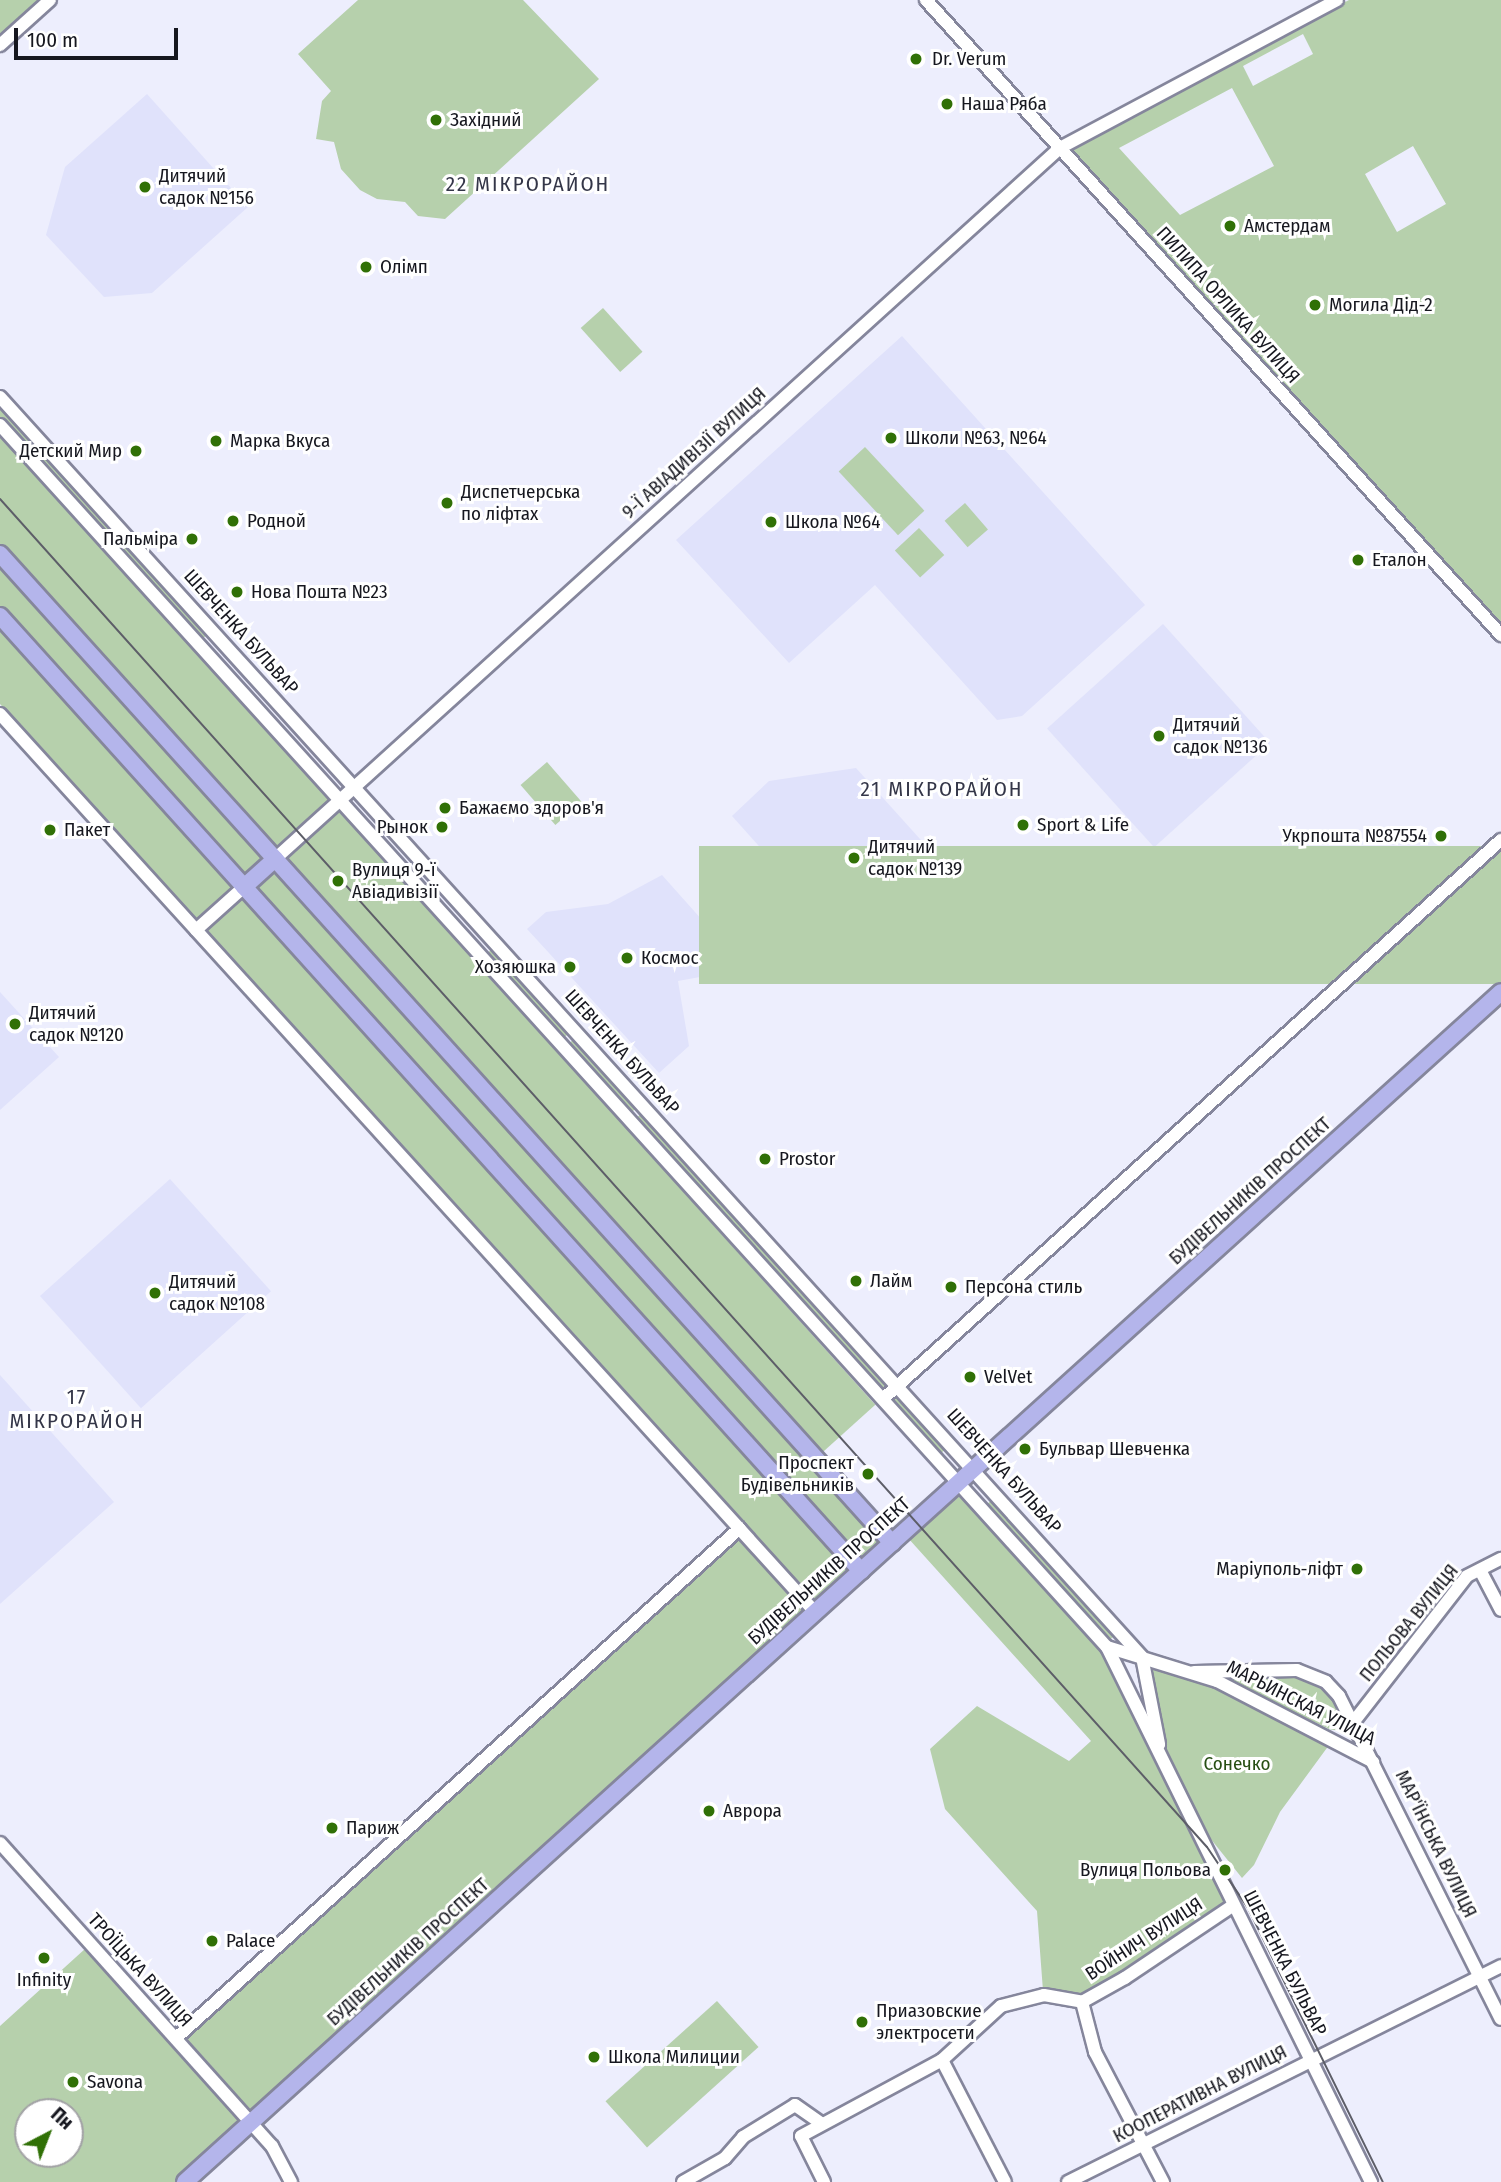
<!DOCTYPE html>
<html>
<head>
<meta charset="utf-8">
<style>
	body { margin:0 }
	#map { position:relative; width:1501px; height:2182px; overflow:hidden; background:#edeefd; font-family:"Fira Sans Condensed",sans-serif }
	div>[style] { position:absolute }
	.built>* { inset:0; background:#e0e2fb; transform-origin:0 0 }
	.green>* { inset:0; background:#b6d0ac; transform-origin:0 0 }
	.roads { filter:drop-shadow(2px 0 #85869c) drop-shadow(-2px 0 #85869c) drop-shadow(0 2px #85869c) drop-shadow(0 -2px #85869c) }
	.minor>* { height:12px; margin:-6px; padding:0 6px; transform-origin:6px; border-radius:6px; background:#fff }
	.major>* { height:16px; margin:-8px; padding:0 8px; transform-origin:8px; border-radius:8px; background:#b4b5eb }
	.tram>* { height:2px; margin:-1px; padding:0 1px; transform-origin:1px; border-radius:1px; background:#5d5e68 }
	.dots>* { width:19px; height:19px; translate:-50% -50%; box-sizing:border-box; border:4px solid #fff; border-radius:50% }
	span { translate:-50% -50%; white-space:nowrap; text-align:center; line-height:1.15; -webkit-text-stroke:6px #fff; paint-order:stroke }
	.poi-label { font-size:19px; color:#16171f }
	.left { translate:0 -50%; text-align:left }
	.right { translate:-100% -50%; text-align:right }
	.street-label { font-size:19px; color:#16171f }
	.park-label { font-size:19px; color:#274f14 }
	.neighbourhood-label { font-size:21px; color:#343648; letter-spacing:2px }
	.north { position:absolute; left:14px; top:2098px; width:70px; height:70px; box-sizing:border-box; background:#fff; border:2px solid #a2a2a5; border-radius:50%; rotate:42deg; font-size:19px; font-weight:700; line-height:28px; text-align:center; color:#16171f }
	.north::after { content:''; display:block; margin:auto; width:24px; height:32px; background:#307006; clip-path:polygon(50% 0,100% 100%,50% 72%,0 100%) }
	.scale { position:absolute; left:14px; top:28px; width:164px; height:32px; box-sizing:border-box; border:4px solid #16171f; border-top:0; padding-left:9px; font-size:21px; line-height:24px; white-space:nowrap; color:#16171f; -webkit-text-stroke:5px #fff; paint-order:stroke }
</style>
</head>
<body>
<div id="map">
	<div class="built">
		<i style="clip-path:polygon(147px 94px,248px 207px,152px 293px,104px 297px,46px 235px,65px 167px)"></i>
		<i style="clip-path:polygon(902px 336px,1145px 605px,1022px 716px,997px 720px,875px 585px,789px 663px,676px 540px)"></i>
		<i style="left:1163px;top:624px;width:160px;height:156px;rotate:48deg"></i>
		<i style="clip-path:polygon(856px 768px,975px 900px,927px 945px,858px 957px,732px 816px,769px 781px)"></i>
		<i style="clip-path:polygon(662px 875px,703px 921px,700px 977px,678px 981px,689px 1046px,659px 1073px,527px 929px,546px 912px,608px 904px)"></i>
		<i style="clip-path:polygon(0 992px,59px 1057px,0 1110px)"></i>
		<i style="left:170px;top:1179px;width:151px;height:175px;rotate:48deg"></i>
		<i style="clip-path:polygon(0 1375px,114px 1502px,0 1604px)"></i>
	</div>
	<div class="green">
		<i style="clip-path:polygon(0 0,42px 0,0 38px)"></i>
		<i style="clip-path:polygon(358px 0,523px 0,599px 79px,445px 219px,418px 216px,405px 202px,377px 199px,360px 190px,341px 169px,334px 142px,316px 139px,322px 101px,331px 91px,298px 54px)"></i>
		<i style="clip-path:polygon(evenodd,1349px 0,1501px 0,1501px 624px,1069px 148px,1349px 0,1303px 34px,1313px 54px,1253px 86px,1243px 66px,1303px 34px,1349px 0,1232px 88px,1274px 166px,1180px 215px,1119px 148px,1232px 88px,1349px 0,1413px 146px,1446px 204px,1397px 232px,1365px 174px,1413px 146px)"></i>
		<i style="left:603px;top:308px;width:59px;height:30px;rotate:48deg"></i>
		<i style="clip-path:polygon(0 403px,209px 633px,200px 641px,0 419px)"></i>
		<i style="clip-path:polygon(0 434px,331px 801px,276px 851px,0 545px)"></i>
		<i style="left:865px;top:447px;width:87px;height:36px;rotate:47deg"></i>
		<i style="left:965px;top:503px;width:35px;height:27px;rotate:49deg"></i>
		<i style="left:919px;top:528px;width:37px;height:33px;rotate:47deg"></i>
		<i style="left:0;top:562px;width:399px;height:46px;rotate:48deg"></i>
		<i style="clip-path:polygon(0 625px,236px 887px,198px 922px,0 704px)"></i>
		<i style="left:547px;top:762px;width:53px;height:35px;rotate:49deg"></i>
		<i style="left:338px;top:808px;width:803px;height:75px;rotate:48deg"></i>
		<i style="left:1501px;top:846px;width:138px;height:802px;rotate:90deg"></i>
		<i style="left:274px;top:866px;width:911px;height:30px;rotate:48deg"></i>
		<i style="left:243px;top:895px;width:910px;height:51px;rotate:48deg"></i>
		<i style="left:493px;top:948px;width:114px;height:11px;rotate:47deg"></i>
		<i style="left:575px;top:1038px;width:93px;height:10px;rotate:47deg"></i>
		<i style="left:643px;top:1112px;width:369px;height:10px;rotate:48deg"></i>
		<i style="left:898px;top:1391px;width:75px;height:11px;rotate:48deg"></i>
		<i style="clip-path:polygon(960px 1491px,1101px 1650px,1226px 1905px,1081px 1998px,1043px 1991px,1037px 1911px,945px 1809px,930px 1749px,977px 1706px,1069px 1761px,1091px 1741px,908px 1538px)"></i>
		<i style="left:994px;top:1498px;width:183px;height:11px;rotate:48deg"></i>
		<i style="left:738px;top:1536px;width:102px;height:747px;rotate:48deg"></i>
		<i style="clip-path:polygon(1147px 1662px,1193px 1676px,1332px 1741px,1280px 1812px,1254px 1865px,1242px 1878px,1194px 1818px,1166px 1760px)"></i>
		<i style="clip-path:polygon(1296px 1675px,1324px 1687px,1336px 1699px,1350px 1733px,1329px 1729px,1219px 1676px)"></i>
		<i style="clip-path:polygon(evenodd,86px 1948px,243px 2121px,176px 2182px,0 2182px,0 2026px,86px 1948px,28px 2112px,70px 2112px,70px 2154px,28px 2154px,28px 2112px)"></i>
		<i style="left:717px;top:2001px;width:62px;height:150px;rotate:48deg"></i>
	</div>
	<div class="roads">
		<div class="minor">
			<i style="left:926px;top:0;width:857px;rotate:47.84deg"></i>
			<i style="left:0;top:45px;width:67px;rotate:-42deg"></i>
			<i style="left:0;top:397px;width:1701px;rotate:47.81deg"></i>
			<i style="left:1142px;top:1657px;width:89px;rotate:78.9deg"></i>
			<i style="left:0;top:425px;width:1649px;rotate:47.83deg"></i>
			<i style="left:1107px;top:1647px;width:597px;rotate:63.74deg"></i>
			<i style="left:0;top:714px;width:1213px;rotate:47.77deg"></i>
			<i style="left:275px;top:859px;width:1059px;rotate:-42.17deg"></i>
			<i style="left:1060px;top:148px;width:314px;rotate:-28.1deg"></i>
			<i style="left:196px;top:930px;width:64px;rotate:-41.9deg"></i>
			<i style="left:884px;top:1398px;width:832px;rotate:-42.13deg"></i>
			<i style="left:1480px;top:1570px;width:45px;rotate:62.3deg"></i>
			<i style="left:1107px;top:1647px;width:115px;rotate:17.2deg"></i>
			<i style="left:1217px;top:1681px;width:176px;rotate:27.4deg"></i>
			<i style="left:1194px;top:1672px;width:103px;rotate:-1.1deg"></i>
			<i style="left:1297px;top:1670px;width:31px;rotate:22deg"></i>
			<i style="left:1326px;top:1682px;width:19px;rotate:47deg"></i>
			<i style="left:1339px;top:1696px;width:361px;rotate:63.4deg"></i>
			<i style="left:1355px;top:1720px;width:182px;rotate:-52.1deg"></i>
			<i style="left:1467px;top:1576px;width:38px;rotate:-27deg"></i>
			<i style="left:0;top:1843px;width:407px;rotate:48.1deg"></i>
			<i style="left:272px;top:2146px;width:41px;rotate:62.2deg"></i>
			<i style="left:1082px;top:2002px;width:52px;rotate:75.4deg"></i>
			<i style="left:1095px;top:2052px;width:147px;rotate:62.4deg"></i>
			<i style="left:176px;top:2038px;width:760px;rotate:-42.12deg"></i>
			<i style="left:942px;top:2060px;width:137px;rotate:62.7deg"></i>
			<i style="left:683px;top:2182px;width:48px;rotate:-29.7deg"></i>
			<i style="left:725px;top:2158px;width:28px;rotate:-49deg"></i>
			<i style="left:743px;top:2137px;width:61px;rotate:-31.6deg"></i>
			<i style="left:795px;top:2105px;width:33px;rotate:35deg"></i>
			<i style="left:824px;top:2182px;width:51px;rotate:-116.6deg"></i>
			<i style="left:801px;top:2136px;width:160px;rotate:-28.3deg"></i>
			<i style="left:942px;top:2060px;width:80px;rotate:-42.5deg"></i>
			<i style="left:1001px;top:2006px;width:44px;rotate:-14.3deg"></i>
			<i style="left:1044px;top:1995px;width:39px;rotate:10deg"></i>
			<i style="left:1082px;top:2002px;width:49px;rotate:-29.2deg"></i>
			<i style="left:1125px;top:1978px;width:129px;rotate:-33.9deg"></i>
			<i style="left:1068px;top:2182px;width:484px;rotate:-26.5deg"></i>
		</div>
		<div class="major">
			<i style="left:0;top:554px;width:1332px;rotate:47.95deg"></i>
			<i style="left:0;top:616px;width:1286px;rotate:47.96deg"></i>
			<i style="left:244px;top:887px;width:42px;rotate:-42.1deg"></i>
			<i style="left:185px;top:2182px;width:1774px;rotate:-42.12deg"></i>
		</div>
	</div>
	<div class="tram">
		<i style="left:0;top:499px;width:1809px;rotate:48.16deg"></i>
		<i style="left:1207px;top:1847px;width:73px;rotate:56.1deg"></i>
		<i style="left:1248px;top:1908px;width:305px;rotate:63.8deg"></i>
	</div>
	<div class="dots">
		<i style="left:916px;top:59px;background:#307006"></i>
		<i style="left:947px;top:104px;background:#307006"></i>
		<i style="left:436px;top:120px;background:#307006"></i>
		<i style="left:145px;top:187px;background:#307006"></i>
		<i style="left:1230px;top:226px;background:#307006"></i>
		<i style="left:366px;top:267px;background:#307006"></i>
		<i style="left:1315px;top:305px;background:#307006"></i>
		<i style="left:891px;top:438px;background:#307006"></i>
		<i style="left:216px;top:441px;background:#307006"></i>
		<i style="left:136px;top:451px;background:#307006"></i>
		<i style="left:447px;top:503px;background:#307006"></i>
		<i style="left:233px;top:521px;background:#307006"></i>
		<i style="left:771px;top:522px;background:#307006"></i>
		<i style="left:192px;top:539px;background:#307006"></i>
		<i style="left:1358px;top:560px;background:#307006"></i>
		<i style="left:237px;top:592px;background:#307006"></i>
		<i style="left:1159px;top:736px;background:#307006"></i>
		<i style="left:445px;top:808px;background:#307006"></i>
		<i style="left:1023px;top:825px;background:#307006"></i>
		<i style="left:442px;top:827px;background:#307006"></i>
		<i style="left:50px;top:830px;background:#307006"></i>
		<i style="left:1441px;top:836px;background:#307006"></i>
		<i style="left:854px;top:858px;background:#307006"></i>
		<i style="left:338px;top:881px;background:#307006"></i>
		<i style="left:627px;top:958px;background:#307006"></i>
		<i style="left:570px;top:967px;background:#307006"></i>
		<i style="left:15px;top:1024px;background:#307006"></i>
		<i style="left:765px;top:1159px;background:#307006"></i>
		<i style="left:856px;top:1281px;background:#307006"></i>
		<i style="left:951px;top:1287px;background:#307006"></i>
		<i style="left:155px;top:1293px;background:#307006"></i>
		<i style="left:970px;top:1377px;background:#307006"></i>
		<i style="left:1025px;top:1449px;background:#307006"></i>
		<i style="left:868px;top:1474px;background:#307006"></i>
		<i style="left:1357px;top:1569px;background:#307006"></i>
		<i style="left:709px;top:1811px;background:#307006"></i>
		<i style="left:332px;top:1828px;background:#307006"></i>
		<i style="left:1225px;top:1870px;background:#307006"></i>
		<i style="left:212px;top:1941px;background:#307006"></i>
		<i style="left:44px;top:1958px;background:#307006"></i>
		<i style="left:862px;top:2022px;background:#307006"></i>
		<i style="left:594px;top:2057px;background:#307006"></i>
		<i style="left:73px;top:2082px;background:#307006"></i>
	</div>
	<div class="poi-label">
		<span class="left" style="left:932px;top:59px">Dr. Verum</span>
		<span class="left" style="left:961px;top:104px">Наша Ряба</span>
		<span class="left" style="left:450px;top:120px">Західний</span>
		<span class="left" style="left:159px;top:187px">Дитячий<br>садок №156</span>
		<span class="left" style="left:1244px;top:226px">Амстердам</span>
		<span class="left" style="left:380px;top:267px">Олімп</span>
		<span class="left" style="left:1329px;top:305px">Могила Дiд-2</span>
		<span class="left" style="left:905px;top:438px">Школи №63, №64</span>
		<span class="left" style="left:230px;top:441px">Марка Вкуса</span>
		<span class="right" style="left:122px;top:451px">Детский Мир</span>
		<span class="left" style="left:461px;top:503px">Диспетчерська<br>по ліфтах</span>
		<span class="left" style="left:247px;top:521px">Родной</span>
		<span class="left" style="left:785px;top:522px">Школа №64</span>
		<span class="right" style="left:178px;top:539px">Пальміра</span>
		<span class="left" style="left:1372px;top:560px">Еталон</span>
		<span class="left" style="left:251px;top:592px">Нова Пошта №23</span>
		<span class="left" style="left:1173px;top:736px">Дитячий<br>садок №136</span>
		<span class="left" style="left:459px;top:808px">Бажаємо здоров'я</span>
		<span class="left" style="left:1037px;top:825px">Sport &amp; Life</span>
		<span class="right" style="left:428px;top:827px">Рынок</span>
		<span class="left" style="left:64px;top:830px">Пакет</span>
		<span class="right" style="left:1427px;top:836px">Укрпошта №87554</span>
		<span class="left" style="left:868px;top:858px">Дитячий<br>садок №139</span>
		<span class="left" style="left:352px;top:881px">Вулиця 9-ї<br>Авіадивізії</span>
		<span class="left" style="left:641px;top:958px">Космос</span>
		<span class="right" style="left:556px;top:967px">Хозяюшка</span>
		<span class="left" style="left:29px;top:1024px">Дитячий<br>садок №120</span>
		<span class="left" style="left:779px;top:1159px">Prostor</span>
		<span class="left" style="left:870px;top:1281px">Лайм</span>
		<span class="left" style="left:169px;top:1293px">Дитячий<br>садок №108</span>
		<span class="left" style="left:965px;top:1287px">Персона стиль</span>
		<span class="left" style="left:984px;top:1377px">VelVet</span>
		<span class="left" style="left:1039px;top:1449px">Бульвар Шевченка</span>
		<span class="right" style="left:854px;top:1474px">Проспект<br>Будівельників</span>
		<span class="right" style="left:1343px;top:1569px">Маріуполь-ліфт</span>
		<span class="left" style="left:723px;top:1811px">Аврора</span>
		<span class="left" style="left:346px;top:1828px">Париж</span>
		<span class="right" style="left:1211px;top:1870px">Вулиця Польова</span>
		<span class="left" style="left:226px;top:1941px">Palace</span>
		<span style="left:44px;top:1980px">Infinity</span>
		<span class="left" style="left:876px;top:2022px">Приазовские<br>электросети</span>
		<span class="left" style="left:608px;top:2057px">Школа Милиции</span>
		<span class="left" style="left:87px;top:2082px">Savona</span>
	</div>
	<div class="street-label">
		<span style="left:1228px;top:305px;rotate:48deg">ПИЛИПА ОРЛИКА ВУЛИЦЯ</span>
		<span style="left:694px;top:453px;rotate:-42deg">9-Ї АВІАДИВІЗІЇ ВУЛИЦЯ</span>
		<span style="left:241px;top:632px;rotate:48deg">ШЕВЧЕНКА БУЛЬВАР</span>
		<span style="left:622px;top:1052px;rotate:48deg">ШЕВЧЕНКА БУЛЬВАР</span>
		<span style="left:1250px;top:1191px;rotate:-42deg">БУДІВЕЛЬНИКІВ ПРОСПЕКТ</span>
		<span style="left:1004px;top:1471px;rotate:48deg">ШЕВЧЕНКА БУЛЬВАР</span>
		<span style="left:829px;top:1571px;rotate:-42deg">БУДІВЕЛЬНИКІВ ПРОСПЕКТ</span>
		<span style="left:1409px;top:1623px;rotate:-51deg">ПОЛЬОВА ВУЛИЦЯ</span>
		<span style="left:1301px;top:1703px;rotate:27deg">МАРЬИНСКАЯ УЛИЦА</span>
		<span style="left:1436px;top:1844px;rotate:64deg">МАР'ЇНСЬКА ВУЛИЦЯ</span>
		<span style="left:1144px;top:1939px;rotate:-33deg">ВОЙНИЧ ВУЛИЦЯ</span>
		<span style="left:408px;top:1952px;rotate:-42deg">БУДІВЕЛЬНИКІВ ПРОСПЕКТ</span>
		<span style="left:1285px;top:1963px;rotate:63deg">ШЕВЧЕНКА БУЛЬВАР</span>
		<span style="left:140px;top:1970px;rotate:48deg">ТРОЇЦЬКА ВУЛИЦЯ</span>
		<span style="left:1200px;top:2094px;rotate:-27deg">КООПЕРАТИВНА ВУЛИЦЯ</span>
	</div>
	<div class="park-label">
		<span style="left:1237px;top:1764px">Сонечко</span>
	</div>
	<div class="neighbourhood-label">
		<span style="left:528px;top:184px">22 МІКРОРАЙОН</span>
		<span style="left:942px;top:789px">21 МІКРОРАЙОН</span>
		<span style="left:77px;top:1409px">17<br>МІКРОРАЙОН</span>
	</div>
	<div class="north">Пн</div>
	<div class="scale">100 m</div>
</div>
</body>
</html>
